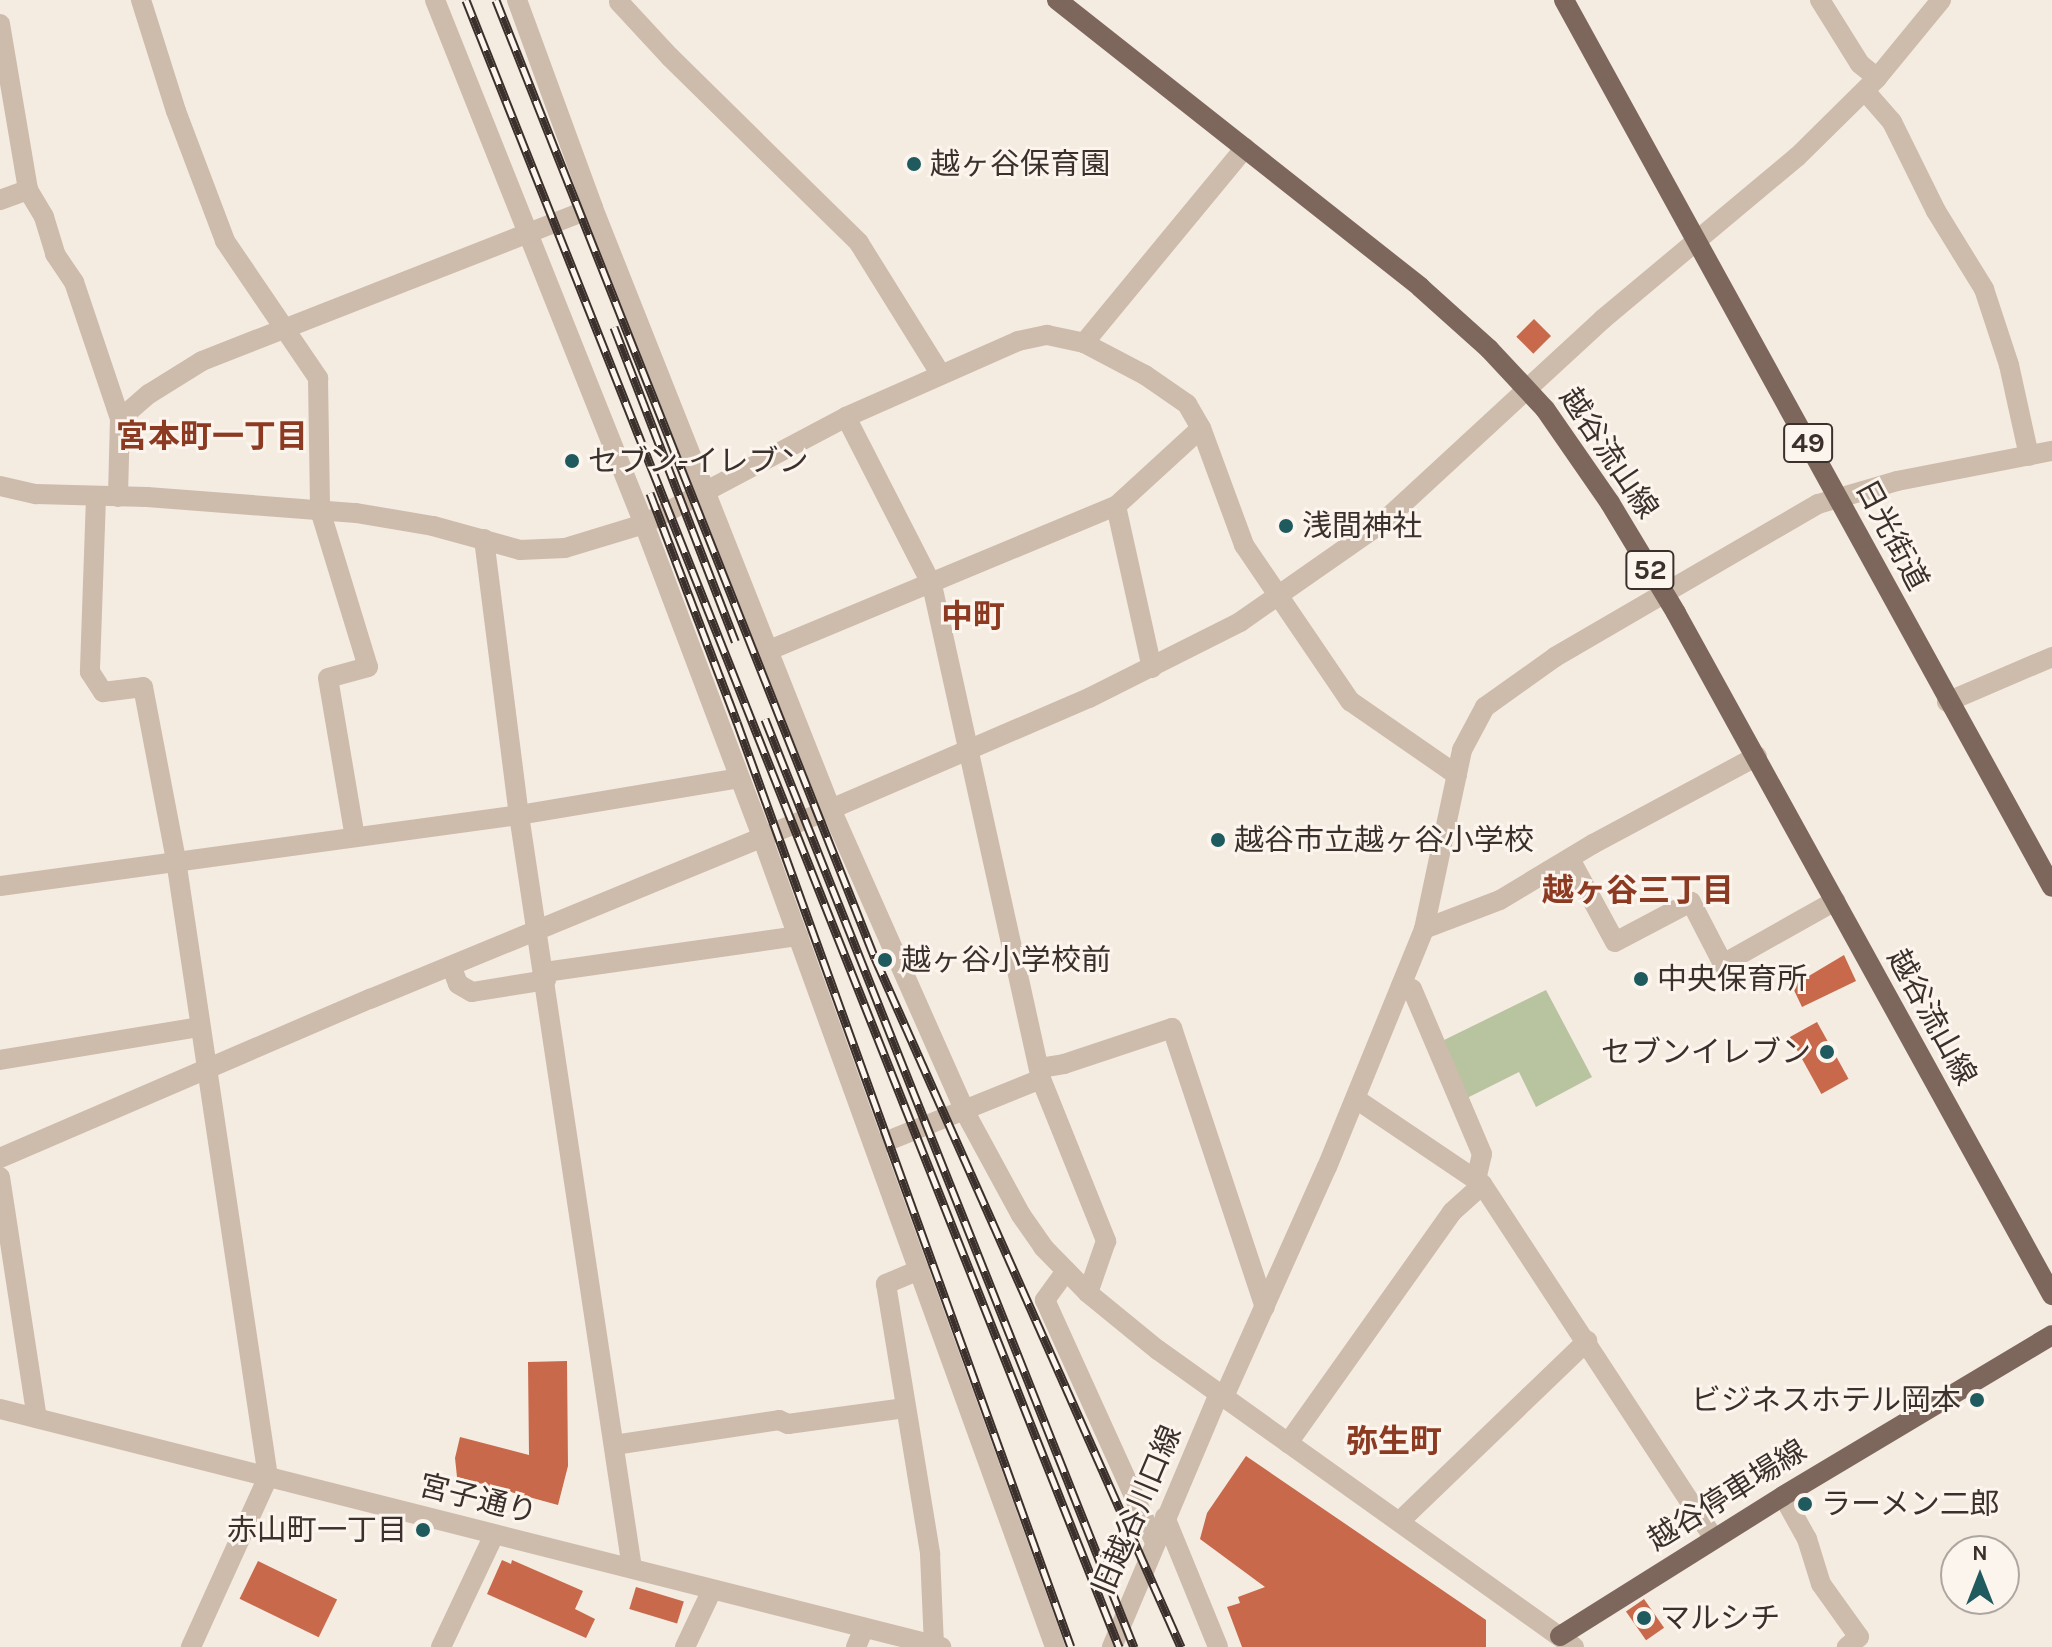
<!DOCTYPE html>
<html>
<head>
<meta charset="utf-8">
<style>
	body { margin:0 }
	#map { position:relative; width:2052px; height:1647px; overflow:hidden; background:#f4ebe1; font-family:Karla,"Noto Sans JP",sans-serif }
	div>[style] { position:absolute }
	.green>* { inset:0; background:#b8c4a0 }
	.building>* { inset:0; background:#c8694b; transform-origin:0 0 }
	.minor>* { height:20px; margin:-10px; padding:0 10px; transform-origin:10px; border-radius:10px; background:#cdbbac }
	.major>* { height:20px; margin:-10px; padding:0 10px; transform-origin:10px; border-radius:10px; background:#7d675c }
	.rail>* { height:9px; margin-top:-4.5px; transform-origin:0; background:repeating-linear-gradient(90deg,#fbf5ee 0 18px,#3b302b 0 36px); box-sizing:border-box; border-block:2px solid #3b302b }
	.dots>* { width:22px; height:22px; translate:-50% -50%; box-sizing:border-box; border:4px solid #fbf5ee; border-radius:50% }
	span { translate:-50% -50%; white-space:nowrap; text-align:center; line-height:1.15; -webkit-text-stroke:6px #fbf5ee; paint-order:stroke }
	.shield-label span { padding:2px 6px; background:#fbf5ee; border:2px solid; border-radius:6px; -webkit-text-stroke-width:0 }
	.shield-label { font-size:28px; color:#3b302b; font-weight:700 }
	.poi-label { font-size:30px; color:#3b302b }
	.left { translate:0 -50%; text-align:left }
	.right { translate:-100% -50%; text-align:right }
	.street-label { font-size:30px; color:#3b302b }
	.neighbourhood-label { font-size:32px; color:#8c3b22; font-weight:700 }
	.north { position:absolute; left:1940px; top:1535px; width:80px; height:80px; box-sizing:border-box; background:#fbf5ee; border:2px solid #aea6a0; border-radius:50%; rotate:0deg; font-size:22px; font-weight:700; line-height:32px; text-align:center; color:#3b302b }
	.north::after { content:''; display:block; margin:auto; width:28px; height:36px; background:#1f5a5e; clip-path:polygon(50% 0,100% 100%,50% 72%,0 100%) }
</style>
</head>
<body>
<div id="map">
	<div class="green">
		<i style="clip-path:polygon(1546px 990px,1592px 1077px,1536px 1107px,1519px 1072px,1465px 1099px,1440px 1042px)"></i>
	</div>
	<div class="building">
		<i style="left:1534px;top:319px;width:24px;height:25px;rotate:45deg"></i>
		<i style="clip-path:polygon(1844px 955px,1856px 981px,1802px 1007px,1792px 986px)"></i>
		<i style="left:1817px;top:1022px;width:65px;height:31px;rotate:61deg"></i>
		<i style="clip-path:polygon(567px 1361px,568px 1466px,558px 1505px,457px 1477px,455px 1458px,460px 1437px,529px 1455px,528px 1362px)"></i>
		<i style="clip-path:polygon(1246px 1456px,1486px 1620px,1486px 1647px,1242px 1647px,1227px 1607px,1240px 1603px,1238px 1597px,1265px 1587px,1200px 1539px,1207px 1513px)"></i>
		<i style="clip-path:polygon(502px 1560px,511px 1564px,512px 1560px,583px 1591px,575px 1609px,595px 1619px,586px 1638px,487px 1594px)"></i>
		<i style="left:258px;top:1561px;width:88px;height:42px;rotate:26deg"></i>
		<i style="left:636px;top:1587px;width:50px;height:23px;rotate:17deg"></i>
		<i style="left:1644px;top:1599px;width:35px;height:22px;rotate:55deg"></i>
	</div>
	<div class="minor">
		<i style="left:141px;top:0;width:116px;rotate:72.5deg"></i>
		<i style="left:176px;top:111px;width:139px;rotate:69.3deg"></i>
		<i style="left:225px;top:241px;width:166px;rotate:55.8deg"></i>
		<i style="left:318px;top:378px;width:132px;rotate:89.1deg"></i>
		<i style="left:320px;top:510px;width:164px;rotate:73deg"></i>
		<i style="left:368px;top:667px;width:41px;rotate:164.6deg"></i>
		<i style="left:328px;top:678px;width:161px;rotate:80.4deg"></i>
		<i style="left:435px;top:0;width:564px;rotate:68.26deg"></i>
		<i style="left:644px;top:524px;width:335px;rotate:69.3deg"></i>
		<i style="left:762px;top:837px;width:861px;rotate:70.11deg"></i>
		<i style="left:517px;top:0;width:221px;rotate:69.9deg"></i>
		<i style="left:593px;top:208px;width:646px;rotate:68.4deg"></i>
		<i style="left:831px;top:809px;width:331px;rotate:66.1deg"></i>
		<i style="left:965px;top:1112px;width:117px;rotate:61.5deg"></i>
		<i style="left:1021px;top:1215px;width:39px;rotate:55deg"></i>
		<i style="left:1043px;top:1247px;width:64px;rotate:45.6deg"></i>
		<i style="left:1088px;top:1293px;width:90px;rotate:39.2deg"></i>
		<i style="left:1158px;top:1350px;width:511px;rotate:35.52deg"></i>
		<i style="left:1820px;top:0;width:75px;rotate:58deg"></i>
		<i style="left:1860px;top:64px;width:22px;rotate:39deg"></i>
		<i style="left:619px;top:2px;width:75px;rotate:47.2deg"></i>
		<i style="left:670px;top:57px;width:265px;rotate:44.5deg"></i>
		<i style="left:859px;top:243px;width:153px;rotate:58.1deg"></i>
		<i style="left:0;top:24px;width:168px;rotate:80.4deg"></i>
		<i style="left:28px;top:190px;width:31px;rotate:59deg"></i>
		<i style="left:44px;top:217px;width:39px;rotate:73deg"></i>
		<i style="left:55px;top:254px;width:34px;rotate:56deg"></i>
		<i style="left:74px;top:282px;width:145px;rotate:71.4deg"></i>
		<i style="left:120px;top:419px;width:78px;rotate:91.5deg"></i>
		<i style="left:1865px;top:91px;width:41px;rotate:48.9deg"></i>
		<i style="left:1892px;top:122px;width:99px;rotate:63.7deg"></i>
		<i style="left:1936px;top:211px;width:92px;rotate:58.4deg"></i>
		<i style="left:1984px;top:289px;width:80px;rotate:71.8deg"></i>
		<i style="left:2009px;top:365px;width:93px;rotate:77.6deg"></i>
		<i style="left:0;top:200px;width:30px;rotate:-20deg"></i>
		<i style="left:1084px;top:343px;width:253px;rotate:-50.5deg"></i>
		<i style="left:846px;top:417px;width:189px;rotate:62.9deg"></i>
		<i style="left:932px;top:585px;width:506px;rotate:77.56deg"></i>
		<i style="left:1041px;top:1079px;width:175px;rotate:68.1deg"></i>
		<i style="left:1106px;top:1241px;width:55px;rotate:109.1deg"></i>
		<i style="left:120px;top:419px;width:38px;rotate:-41deg"></i>
		<i style="left:149px;top:394px;width:62px;rotate:-31.9deg"></i>
		<i style="left:202px;top:361px;width:420px;rotate:-21.4deg"></i>
		<i style="left:0;top:486px;width:37px;rotate:13deg"></i>
		<i style="left:36px;top:494px;width:111px;rotate:1.5deg"></i>
		<i style="left:147px;top:497px;width:210px;rotate:4.4deg"></i>
		<i style="left:356px;top:513px;width:78px;rotate:9.6deg"></i>
		<i style="left:433px;top:526px;width:90px;rotate:15.4deg"></i>
		<i style="left:520px;top:550px;width:45px;rotate:-2.5deg"></i>
		<i style="left:565px;top:548px;width:83px;rotate:-16.9deg"></i>
		<i style="left:644px;top:524px;width:229px;rotate:-27.9deg"></i>
		<i style="left:846px;top:417px;width:188px;rotate:-23.8deg"></i>
		<i style="left:1018px;top:341px;width:30px;rotate:-12deg"></i>
		<i style="left:1047px;top:335px;width:38px;rotate:12deg"></i>
		<i style="left:1084px;top:343px;width:69px;rotate:27.7deg"></i>
		<i style="left:1145px;top:375px;width:51px;rotate:34.6deg"></i>
		<i style="left:1187px;top:404px;width:28px;rotate:60deg"></i>
		<i style="left:1201px;top:428px;width:125px;rotate:69.8deg"></i>
		<i style="left:1244px;top:545px;width:189px;rotate:55.8deg"></i>
		<i style="left:1350px;top:701px;width:130px;rotate:34.7deg"></i>
		<i style="left:96px;top:497px;width:175px;rotate:92deg"></i>
		<i style="left:90px;top:672px;width:24px;rotate:57deg"></i>
		<i style="left:103px;top:692px;width:40px;rotate:-7.1deg"></i>
		<i style="left:143px;top:687px;width:176px;rotate:79.2deg"></i>
		<i style="left:176px;top:860px;width:624px;rotate:81.52deg"></i>
		<i style="left:268px;top:1477px;width:187px;rotate:114.4deg"></i>
		<i style="left:1116px;top:506px;width:166px;rotate:77.5deg"></i>
		<i style="left:484px;top:539px;width:278px;rotate:82.8deg"></i>
		<i style="left:519px;top:815px;width:761px;rotate:81.47deg"></i>
		<i style="left:767px;top:651px;width:378px;rotate:-22.6deg"></i>
		<i style="left:1116px;top:506px;width:115px;rotate:-42.5deg"></i>
		<i style="left:1947px;top:702px;width:114px;rotate:-23.2deg"></i>
		<i style="left:1570px;top:859px;width:94px;rotate:61.5deg"></i>
		<i style="left:1615px;top:942px;width:86px;rotate:-27.8deg"></i>
		<i style="left:1691px;top:902px;width:70px;rotate:62.7deg"></i>
		<i style="left:1723px;top:964px;width:129px;rotate:-29.4deg"></i>
		<i style="left:0;top:886px;width:524px;rotate:-7.79deg"></i>
		<i style="left:519px;top:815px;width:223px;rotate:-9.5deg"></i>
		<i style="left:1424px;top:929px;width:81px;rotate:-20.9deg"></i>
		<i style="left:1500px;top:900px;width:109px;rotate:-31.1deg"></i>
		<i style="left:1593px;top:844px;width:186px;rotate:-28.2deg"></i>
		<i style="left:452px;top:968px;width:17px;rotate:69deg"></i>
		<i style="left:458px;top:984px;width:16px;rotate:30deg"></i>
		<i style="left:472px;top:992px;width:75px;rotate:-9.2deg"></i>
		<i style="left:545px;top:972px;width:256px;rotate:-8.1deg"></i>
		<i style="left:1401px;top:986px;width:11px;rotate:15deg"></i>
		<i style="left:1412px;top:989px;width:179px;rotate:67deg"></i>
		<i style="left:1482px;top:1154px;width:27px;rotate:103deg"></i>
		<i style="left:0;top:1060px;width:202px;rotate:-9.4deg"></i>
		<i style="left:1040px;top:1068px;width:24px;rotate:-9deg"></i>
		<i style="left:1064px;top:1064px;width:114px;rotate:-18.4deg"></i>
		<i style="left:1172px;top:1028px;width:294px;rotate:71.6deg"></i>
		<i style="left:1356px;top:1099px;width:152px;rotate:34deg"></i>
		<i style="left:1482px;top:1184px;width:423px;rotate:56.8deg"></i>
		<i style="left:875px;top:1146px;width:179px;rotate:-22deg"></i>
		<i style="left:0;top:1158px;width:403px;rotate:-23.3deg"></i>
		<i style="left:370px;top:999px;width:499px;rotate:-22.4deg"></i>
		<i style="left:831px;top:809px;width:281px;rotate:-23.3deg"></i>
		<i style="left:1089px;top:698px;width:169px;rotate:-26.7deg"></i>
		<i style="left:1240px;top:622px;width:173px;rotate:-34.9deg"></i>
		<i style="left:1382px;top:523px;width:301px;rotate:-42.7deg"></i>
		<i style="left:1603px;top:319px;width:253px;rotate:-39.9deg"></i>
		<i style="left:1797px;top:157px;width:112px;rotate:-44.6deg"></i>
		<i style="left:1877px;top:78px;width:101px;rotate:-50.6deg"></i>
		<i style="left:0;top:1177px;width:244px;rotate:81.3deg"></i>
		<i style="left:919px;top:1270px;width:36px;rotate:157deg"></i>
		<i style="left:886px;top:1284px;width:274px;rotate:80.7deg"></i>
		<i style="left:930px;top:1554px;width:91px;rotate:87.5deg"></i>
		<i style="left:1066px;top:1271px;width:36px;rotate:126deg"></i>
		<i style="left:1045px;top:1300px;width:267px;rotate:65.6deg"></i>
		<i style="left:1223px;top:1399px;width:254px;rotate:-65.9deg"></i>
		<i style="left:1327px;top:1167px;width:257px;rotate:-67.8deg"></i>
		<i style="left:1424px;top:929px;width:183px;rotate:-78deg"></i>
		<i style="left:1462px;top:750px;width:49px;rotate:-61.9deg"></i>
		<i style="left:1485px;top:707px;width:86px;rotate:-35.5deg"></i>
		<i style="left:1555px;top:657px;width:304px;rotate:-30.2deg"></i>
		<i style="left:1818px;top:504px;width:82px;rotate:-16.2deg"></i>
		<i style="left:1897px;top:481px;width:158px;rotate:-11deg"></i>
		<i style="left:0;top:1409px;width:971px;rotate:14.19deg"></i>
		<i style="left:1288px;top:1443px;width:283px;rotate:-54.6deg"></i>
		<i style="left:1452px;top:1212px;width:40px;rotate:-42deg"></i>
		<i style="left:614px;top:1445px;width:167px;rotate:-8.6deg"></i>
		<i style="left:779px;top:1420px;width:10px;rotate:24deg"></i>
		<i style="left:788px;top:1424px;width:118px;rotate:-7.8deg"></i>
		<i style="left:1783px;top:1496px;width:49px;rotate:60.8deg"></i>
		<i style="left:1807px;top:1539px;width:47px;rotate:72.7deg"></i>
		<i style="left:1821px;top:1584px;width:65px;rotate:54.4deg"></i>
		<i style="left:1859px;top:1637px;width:16px;rotate:140deg"></i>
		<i style="left:1165px;top:1517px;width:140px;rotate:67.8deg"></i>
		<i style="left:1400px;top:1521px;width:260px;rotate:-43.9deg"></i>
		<i style="left:441px;top:1647px;width:124px;rotate:-64.7deg"></i>
		<i style="left:685px;top:1647px;width:63px;rotate:-64.7deg"></i>
		<i style="left:856px;top:1647px;width:21px;rotate:-67deg"></i>
		<i style="left:1112px;top:1647px;width:272px;rotate:-67.1deg"></i>
	</div>
	<div class="major">
		<i style="left:1057px;top:0;width:463px;rotate:38.3deg"></i>
		<i style="left:1420px;top:287px;width:93px;rotate:41.9deg"></i>
		<i style="left:1489px;top:349px;width:82px;rotate:47deg"></i>
		<i style="left:1545px;top:409px;width:114px;rotate:55.3deg"></i>
		<i style="left:1610px;top:503px;width:128px;rotate:59deg"></i>
		<i style="left:1676px;top:613px;width:779px;rotate:61.13deg"></i>
		<i style="left:1564px;top:0;width:1012px;rotate:61.18deg"></i>
		<i style="left:1560px;top:1636px;width:263px;rotate:-32.1deg"></i>
		<i style="left:1783px;top:1496px;width:313px;rotate:-30.9deg"></i>
	</div>
	<div class="rail">
		<i style="left:466px;top:0;width:1772px;rotate:68.37deg"></i>
		<i style="left:496px;top:0;width:1030px;rotate:68.42deg"></i>
		<i style="left:875px;top:958px;width:754px;rotate:66.05deg"></i>
		<i style="left:614px;top:327px;width:337px;rotate:68.9deg"></i>
		<i style="left:650px;top:493px;width:245px;rotate:69.2deg"></i>
		<i style="left:737px;top:722px;width:983px;rotate:70.15deg"></i>
		<i style="left:765px;top:719px;width:999px;rotate:68.32deg"></i>
	</div>
	<div class="dots">
		<i style="left:914px;top:164px;background:#1f5a5e"></i>
		<i style="left:572px;top:461px;background:#1f5a5e"></i>
		<i style="left:1286px;top:526px;background:#1f5a5e"></i>
		<i style="left:1218px;top:840px;background:#1f5a5e"></i>
		<i style="left:885px;top:960px;background:#1f5a5e"></i>
		<i style="left:1641px;top:979px;background:#1f5a5e"></i>
		<i style="left:1827px;top:1052px;background:#1f5a5e"></i>
		<i style="left:1977px;top:1400px;background:#1f5a5e"></i>
		<i style="left:1805px;top:1504px;background:#1f5a5e"></i>
		<i style="left:423px;top:1530px;background:#1f5a5e"></i>
		<i style="left:1644px;top:1618px;background:#1f5a5e"></i>
	</div>
	<div class="shield-label">
		<span style="left:1808px;top:443px">49</span>
		<span style="left:1650px;top:570px">52</span>
	</div>
	<div class="poi-label">
		<span class="left" style="left:930px;top:164px">越ヶ谷保育園</span>
		<span class="left" style="left:588px;top:461px">セブン-イレブン</span>
		<span class="left" style="left:1302px;top:526px">浅間神社</span>
		<span class="left" style="left:1234px;top:840px">越谷市立越ヶ谷小学校</span>
		<span class="left" style="left:901px;top:960px">越ヶ谷小学校前</span>
		<span class="left" style="left:1657px;top:979px">中央保育所</span>
		<span class="right" style="left:1811px;top:1052px">セブンイレブン</span>
		<span class="right" style="left:1961px;top:1400px">ビジネスホテル岡本</span>
		<span class="left" style="left:1821px;top:1504px">ラーメン二郎</span>
		<span class="right" style="left:407px;top:1530px">赤山町一丁目</span>
		<span class="left" style="left:1660px;top:1618px">マルシチ</span>
	</div>
	<div class="street-label">
		<span style="left:1609px;top:453px;rotate:56deg">越谷流山線</span>
		<span style="left:1892px;top:535px;rotate:62deg">日光街道</span>
		<span style="left:1932px;top:1017px;rotate:61deg">越谷流山線</span>
		<span style="left:1727px;top:1495px;rotate:-32deg">越谷停車場線</span>
		<span style="left:478px;top:1499px;rotate:14deg">宮子通り</span>
		<span style="left:1137px;top:1510px;rotate:-67deg">旧越谷川口線</span>
	</div>
	<div class="neighbourhood-label">
		<span style="left:212px;top:437px">宮本町一丁目</span>
		<span style="left:973px;top:617px">中町</span>
		<span style="left:1638px;top:891px">越ヶ谷三丁目</span>
		<span style="left:1394px;top:1442px">弥生町</span>
	</div>
	<div class="north">N</div>
</div>
</body>
</html>
